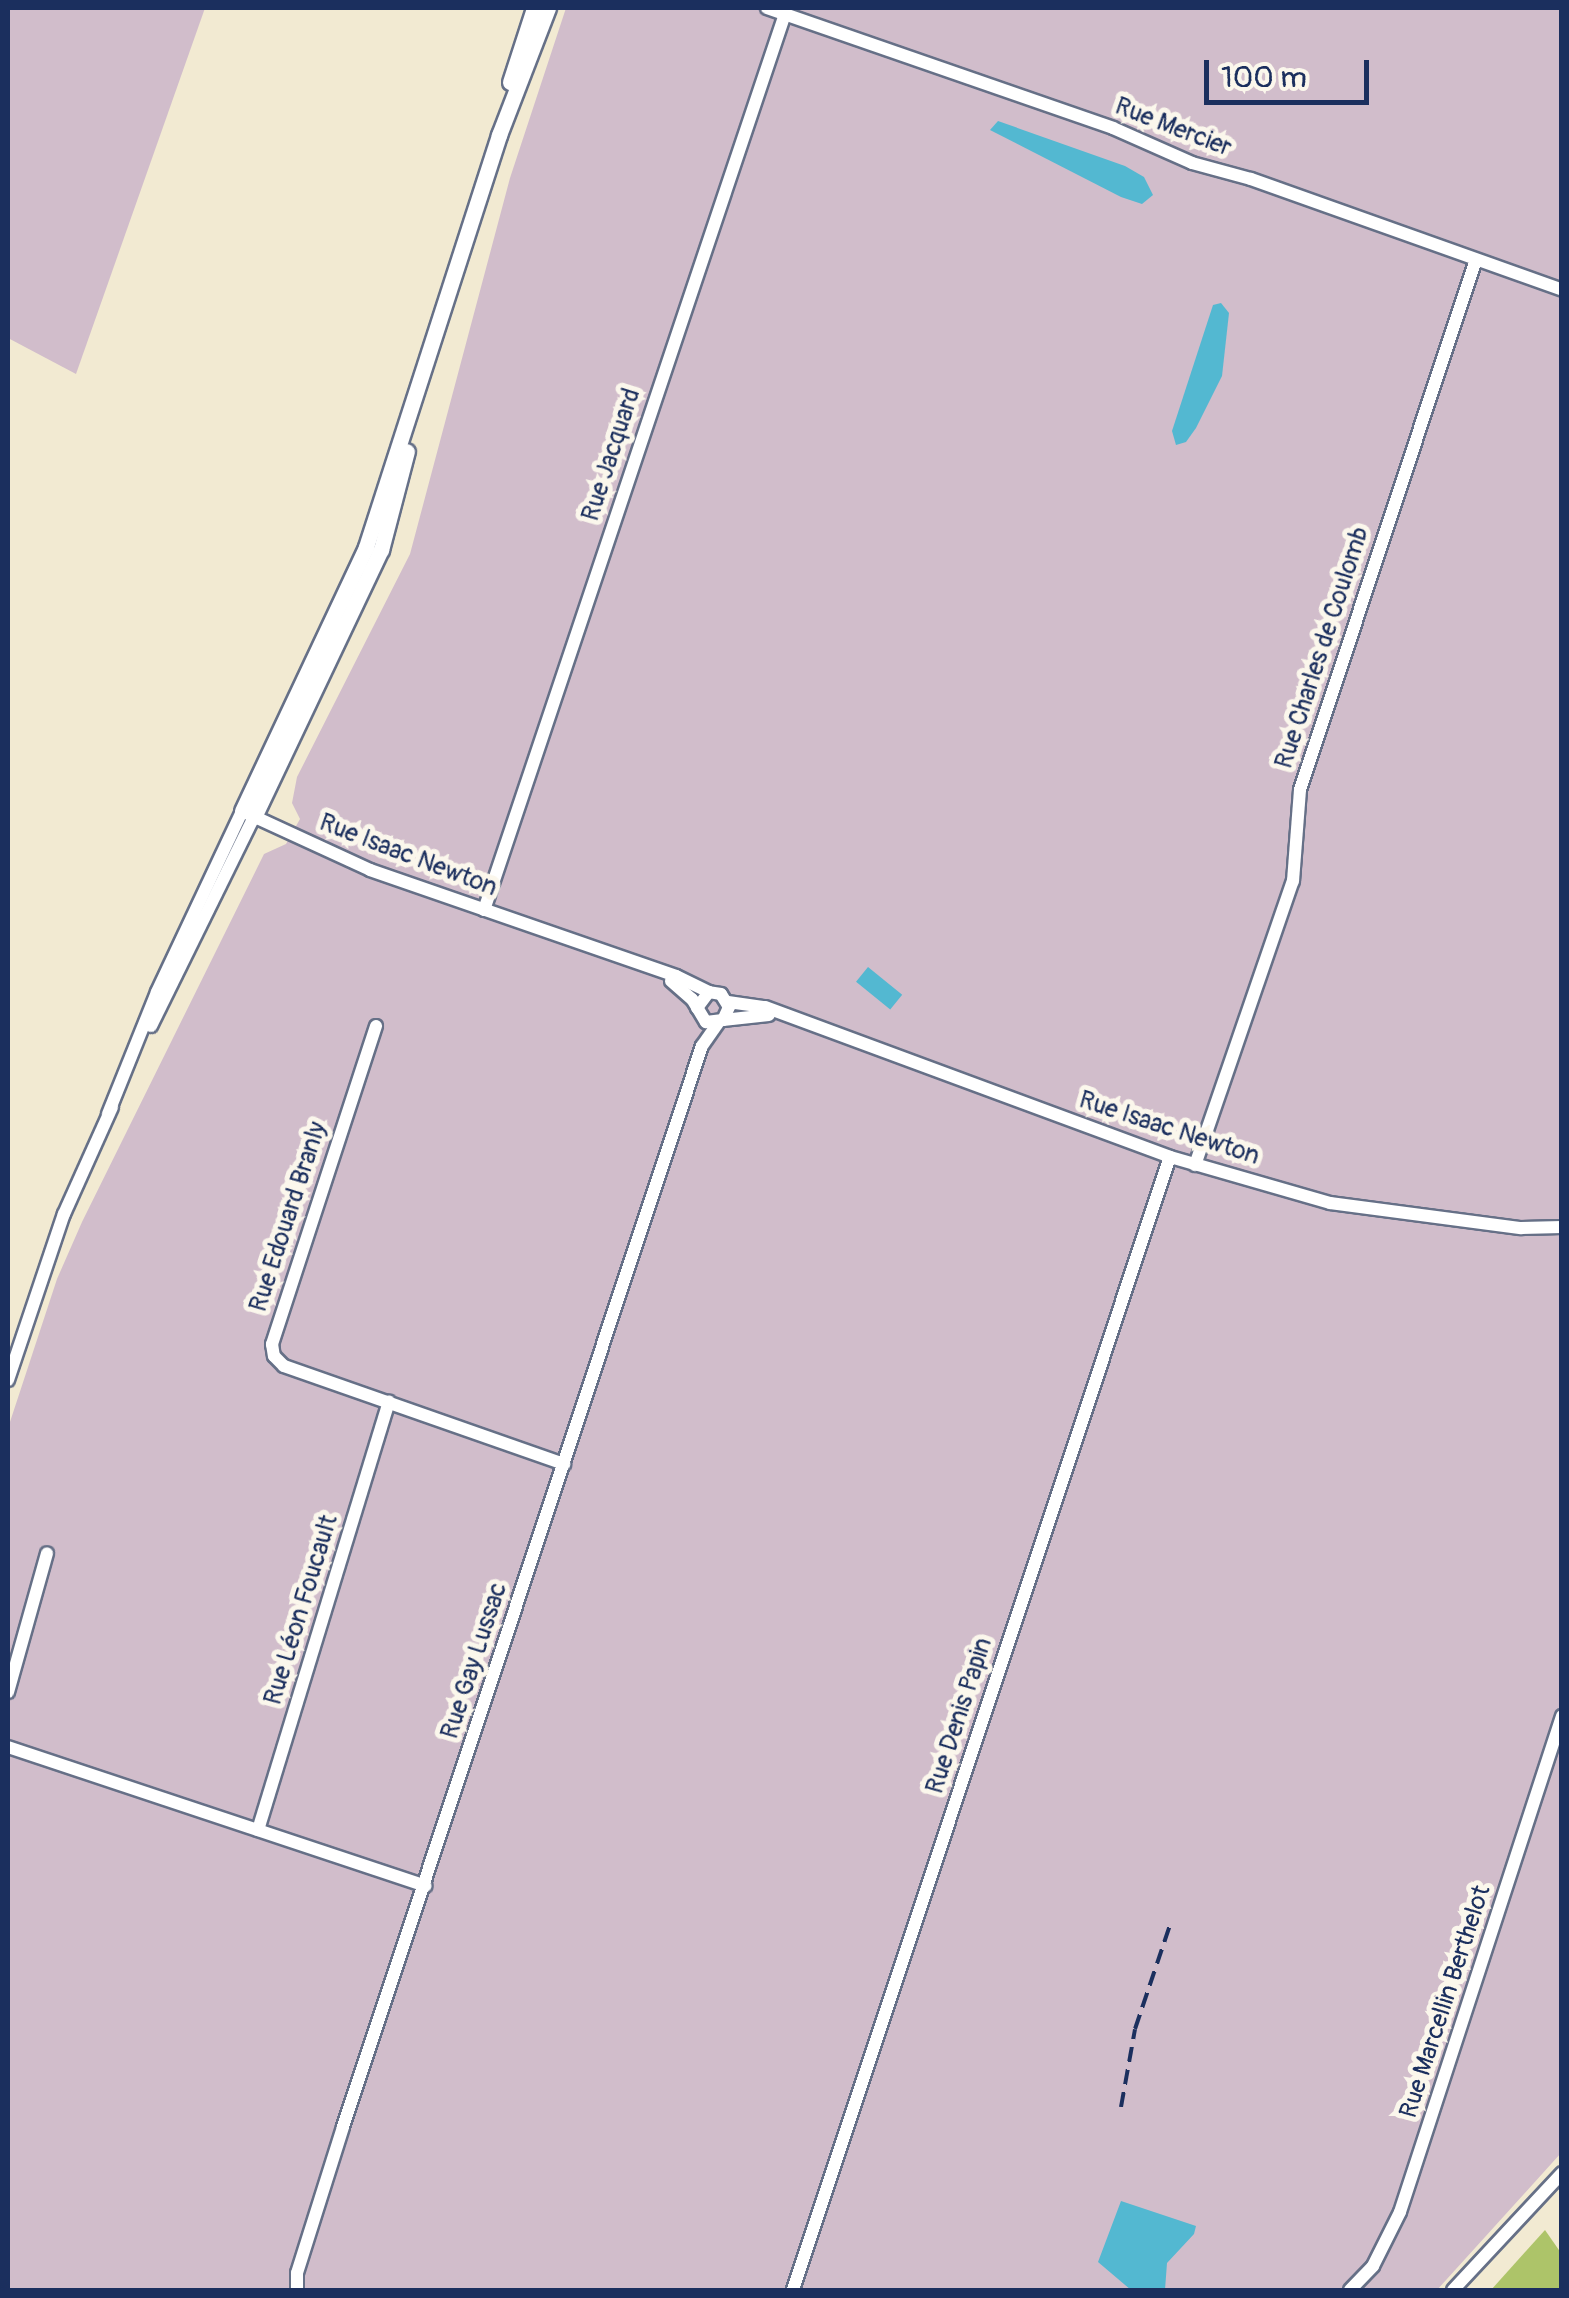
<!DOCTYPE html>
<html>
<head>
<meta charset="utf-8">
<style>
	body { margin:0 }
	#map { position:relative; width:1569px; height:2298px; overflow:hidden; background:#f2ead2; font-family:Pangolin,sans-serif }
	div>[style] { position:absolute }
	.industrial>* { inset:0; background:#d1bdcb }
	.green>* { inset:0; background:#adc469 }
	.water>* { inset:0; background:#53b8d1; transform-origin:0 0 }
	.roads { filter:drop-shadow(2px 0 #667087) drop-shadow(-2px 0 #667087) drop-shadow(0 2px #667087) drop-shadow(0 -2px #667087) }
	.minor>* { height:12px; margin:-6px; padding:0 6px; transform-origin:6px; border-radius:6px; background:#fff }
	.major>* { height:15px; margin:-7.5px; padding:0 7.5px; transform-origin:7.5px; border-radius:7.5px; background:#fff }
	.rail>* { height:4px; margin-top:-2px; transform-origin:0; background:repeating-linear-gradient(90deg,#1b2f5e 0 15px,transparent 0 23px) }
	span { translate:-50% -50%; white-space:nowrap; text-align:center; line-height:1.15; -webkit-text-stroke:10px #fbf7ec; paint-order:stroke }
	.street-label { font-size:25px; color:#1b2f5e }
	.frame { position:absolute; inset:0; border:10px solid #1b2f5e; pointer-events:none }
	.scale { position:absolute; left:1204px; top:60px; width:165px; height:45px; box-sizing:border-box; border:5px solid #1b2f5e; border-top:0; padding-left:12px; font-size:30px; line-height:35px; white-space:nowrap; color:#1b2f5e; -webkit-text-stroke:8px #fbf7ec; paint-order:stroke }
</style>
</head>
<body>
<div id="map">
	<div class="industrial">
		<i style="clip-path:polygon(8px 8px,205px 8px,76px 374px,8px 338px)"></i>
		<i style="clip-path:polygon(566px 8px,1561px 8px,1561px 2153px,1437px 2290px,8px 2290px,8px 1428px,57px 1279px,82px 1222px,264px 854px,286px 844px,300px 819px,292px 803px,297px 777px,410px 554px,510px 178px)"></i>
	</div>
	<div class="green">
		<i style="clip-path:polygon(1545px 2230px,1561px 2253px,1561px 2290px,1491px 2290px)"></i>
	</div>
	<div class="water">
		<i style="clip-path:polygon(998px 121px,1125px 166px,1144px 177px,1153px 195px,1142px 204px,1121px 197px,990px 130px)"></i>
		<i style="clip-path:polygon(1221px 303px,1229px 313px,1222px 376px,1196px 428px,1186px 442px,1176px 445px,1172px 431px,1213px 305px)"></i>
		<i style="left:868px;top:967px;width:44px;height:19px;rotate:39deg"></i>
		<i style="clip-path:polygon(1121px 2201px,1196px 2226px,1194px 2234px,1167px 2263px,1165px 2290px,1131px 2290px,1098px 2262px)"></i>
	</div>
	<div class="roads">
		<div class="minor">
			<i style="left:767px;top:8px;width:366px;rotate:19.1deg"></i>
			<i style="left:1113px;top:128px;width:86px;rotate:23.9deg"></i>
			<i style="left:1192px;top:163px;width:61px;rotate:15.2deg"></i>
			<i style="left:1251px;top:179px;width:330px;rotate:19.6deg"></i>
			<i style="left:484px;top:910px;width:945px;rotate:-71.43deg"></i>
			<i style="left:671px;top:981px;width:28px;rotate:41deg"></i>
			<i style="left:692px;top:999px;width:27px;rotate:59deg"></i>
			<i style="left:706px;top:1022px;width:17px;rotate:-7deg"></i>
			<i style="left:723px;top:1020px;width:14px;rotate:-65deg"></i>
			<i style="left:729px;top:1007px;width:15px;rotate:-122deg"></i>
			<i style="left:721px;top:994px;width:12px;rotate:-171deg"></i>
			<i style="left:709px;top:992px;width:20px;rotate:127deg"></i>
			<i style="left:728px;top:1002px;width:37px;rotate:8deg"></i>
			<i style="left:765px;top:1007px;width:432px;rotate:20.3deg"></i>
			<i style="left:1170px;top:1157px;width:166px;rotate:16deg"></i>
			<i style="left:1330px;top:1203px;width:193px;rotate:7.5deg"></i>
			<i style="left:1521px;top:1228px;width:41px;rotate:-1.4deg"></i>
			<i style="left:723px;top:1020px;width:46px;rotate:-6.2deg"></i>
			<i style="left:151px;top:1026px;width:233px;rotate:-63.8deg"></i>
			<i style="left:376px;top:1026px;width:335px;rotate:108.1deg"></i>
			<i style="left:272px;top:1344px;width:12px;rotate:81deg"></i>
			<i style="left:274px;top:1356px;width:14px;rotate:45deg"></i>
			<i style="left:284px;top:1366px;width:297px;rotate:19.3deg"></i>
			<i style="left:108px;top:1114px;width:131px;rotate:-68.1deg"></i>
			<i style="left:157px;top:992px;width:200px;rotate:-64.8deg"></i>
			<i style="left:242px;top:811px;width:141px;rotate:24.7deg"></i>
			<i style="left:370px;top:870px;width:324px;rotate:19.1deg"></i>
			<i style="left:676px;top:976px;width:37px;rotate:26deg"></i>
			<i style="left:1195px;top:1165px;width:300px;rotate:-71deg"></i>
			<i style="left:1293px;top:881px;width:91px;rotate:-85.6deg"></i>
			<i style="left:1300px;top:790px;width:556px;rotate:-71.66deg"></i>
			<i style="left:8px;top:1380px;width:175px;rotate:-71.4deg"></i>
			<i style="left:64px;top:1214px;width:117px;rotate:-65.8deg"></i>
			<i style="left:8px;top:1692px;width:144px;rotate:-74.3deg"></i>
			<i style="left:8px;top:1747px;width:440px;rotate:18.4deg"></i>
			<i style="left:258px;top:1830px;width:448px;rotate:-73deg"></i>
			<i style="left:297px;top:2290px;width:17px;rotate:-90deg"></i>
			<i style="left:297px;top:2273px;width:153px;rotate:-72.5deg"></i>
			<i style="left:343px;top:2127px;width:1139px;rotate:-71.63deg"></i>
			<i style="left:702px;top:1046px;width:28px;rotate:-55deg"></i>
			<i style="left:793px;top:2290px;width:1194px;rotate:-71.6deg"></i>
			<i style="left:1350px;top:2290px;width:33px;rotate:-46deg"></i>
			<i style="left:1373px;top:2266px;width:60px;rotate:-63.4deg"></i>
			<i style="left:1400px;top:2212px;width:522px;rotate:-71.91deg"></i>
			<i style="left:1453px;top:2290px;width:160px;rotate:-47deg"></i>
		</div>
		<div class="major">
			<i style="left:510px;top:82px;width:78px;rotate:-72deg"></i>
			<i style="left:242px;top:811px;width:292px;rotate:-64.8deg"></i>
			<i style="left:366px;top:547px;width:433px;rotate:-72.1deg"></i>
			<i style="left:499px;top:135px;width:136px;rotate:-68.9deg"></i>
			<i style="left:254px;top:817px;width:296px;rotate:-64.6deg"></i>
			<i style="left:381px;top:550px;width:102px;rotate:-75.3deg"></i>
		</div>
	</div>
	<div class="rail">
		<i style="left:1121px;top:2107px;width:79px;rotate:-79.8deg"></i>
		<i style="left:1135px;top:2029px;width:113px;rotate:-71.4deg"></i>
	</div>
	<div class="street-label">
		<span style="left:1173px;top:128px;rotate:21deg">Rue Mercier</span>
		<span style="left:612px;top:455px;rotate:-72deg">Rue Jacquard</span>
		<span style="left:1323px;top:648px;rotate:-72deg">Rue Charles de Coulomb</span>
		<span style="left:408px;top:856px;rotate:21deg">Rue Isaac Newton</span>
		<span style="left:1169px;top:1129px;rotate:18deg">Rue Isaac Newton</span>
		<span style="left:289px;top:1217px;rotate:-72deg">Rue Edouard Branly</span>
		<span style="left:302px;top:1610px;rotate:-73deg">Rue Léon Foucault</span>
		<span style="left:475px;top:1661px;rotate:-72deg">Rue Gay Lussac</span>
		<span style="left:960px;top:1716px;rotate:-72deg">Rue Denis Papin</span>
		<span style="left:1446px;top:2002px;rotate:-72deg">Rue Marcellin Berthelot</span>
	</div>
	<div class="frame"></div>
	<div class="scale">100 m</div>
</div>
</body>
</html>
